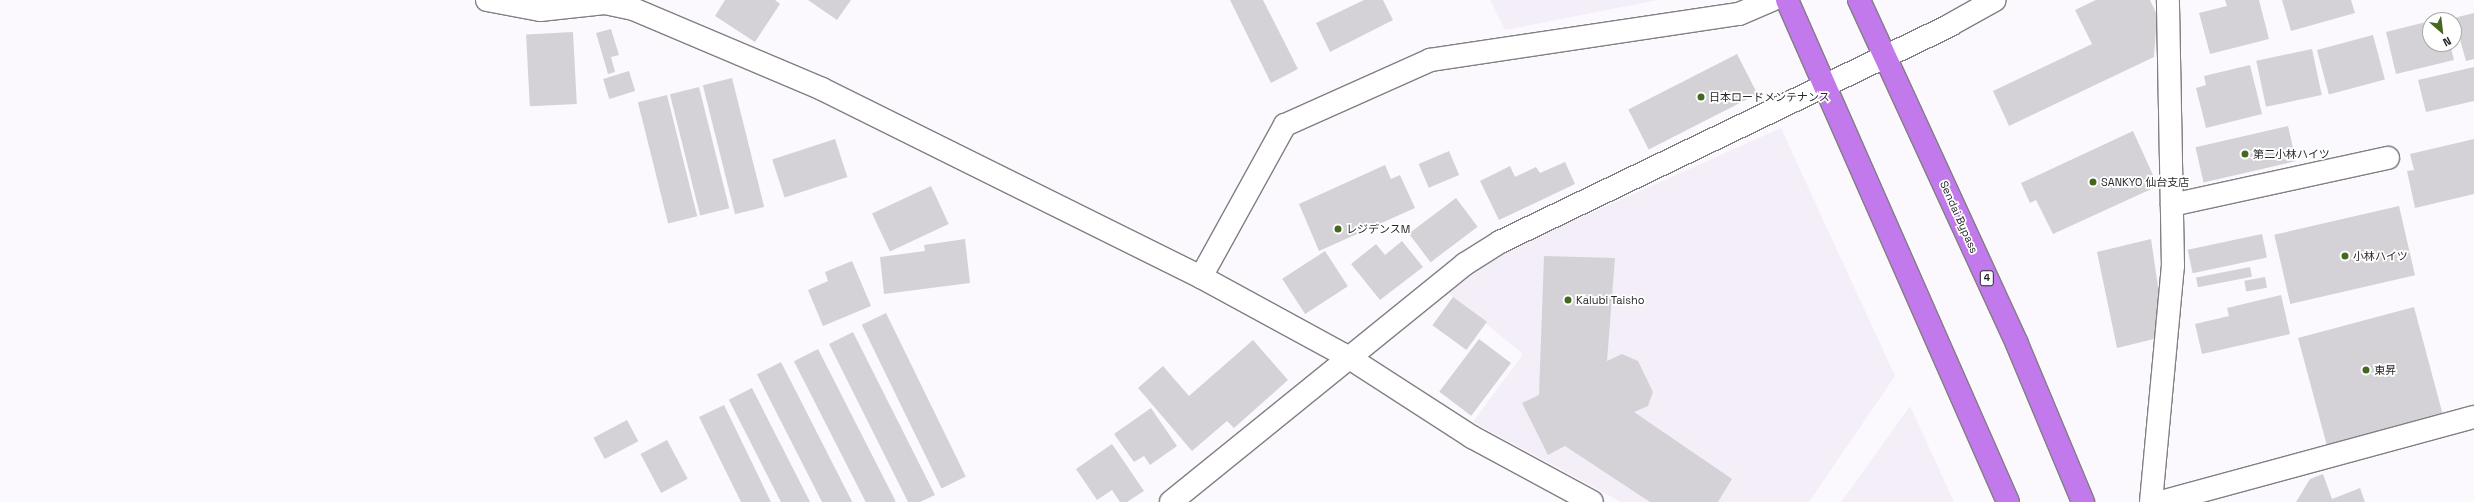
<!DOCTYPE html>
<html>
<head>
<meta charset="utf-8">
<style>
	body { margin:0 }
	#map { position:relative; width:2474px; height:502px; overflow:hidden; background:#fbf9fd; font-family:"Space Grotesk","Noto Sans JP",sans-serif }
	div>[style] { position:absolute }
	.built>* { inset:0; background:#f4eef9 }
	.building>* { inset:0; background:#d4d2d6; transform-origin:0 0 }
	.roads { filter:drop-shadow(1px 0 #827f83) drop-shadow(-1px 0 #827f83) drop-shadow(0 1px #827f83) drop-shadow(0 -1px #827f83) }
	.minor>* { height:22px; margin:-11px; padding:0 11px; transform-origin:11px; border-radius:11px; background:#fff }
	.highway>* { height:22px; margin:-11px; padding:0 11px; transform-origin:11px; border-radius:11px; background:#c279eb }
	.dots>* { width:11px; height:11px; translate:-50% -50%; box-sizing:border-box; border:2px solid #fff; border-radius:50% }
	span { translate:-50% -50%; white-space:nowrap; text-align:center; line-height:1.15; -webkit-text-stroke:3.5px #fff; paint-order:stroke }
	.shield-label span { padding:1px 3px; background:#fff; border:1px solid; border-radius:3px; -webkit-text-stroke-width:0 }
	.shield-label { font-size:10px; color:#272628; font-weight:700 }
	.poi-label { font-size:11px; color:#272628 }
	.left { translate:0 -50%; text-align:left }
	.street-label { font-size:11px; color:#272628 }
	.north { position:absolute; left:2422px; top:12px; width:40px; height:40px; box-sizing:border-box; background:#fff; border:1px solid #a9a8a9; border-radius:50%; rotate:152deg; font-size:11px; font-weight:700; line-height:16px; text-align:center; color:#272628 }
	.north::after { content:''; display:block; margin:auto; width:14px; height:18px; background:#446820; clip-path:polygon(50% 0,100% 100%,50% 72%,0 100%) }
</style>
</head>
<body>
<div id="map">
	<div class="built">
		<i style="clip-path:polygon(1490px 0,1658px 0,1505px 30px)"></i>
		<i style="clip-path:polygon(1781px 128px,1895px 376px,1809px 502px,1621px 502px,1473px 422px,1523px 354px,1448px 293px,1501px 253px)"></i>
		<i style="clip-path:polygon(1910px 406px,1954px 502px,1841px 502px)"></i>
	</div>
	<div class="building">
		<i style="clip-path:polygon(725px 0,775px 0,780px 4px,755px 42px,715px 16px)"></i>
		<i style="clip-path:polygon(808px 0,851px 0,837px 20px)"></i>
		<i style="clip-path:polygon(1230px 0,1263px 0,1298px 69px,1271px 83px)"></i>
		<i style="clip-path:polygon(1364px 0,1383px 0,1393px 20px,1330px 52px,1316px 23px)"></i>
		<i style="clip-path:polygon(2096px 0,2150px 0,2157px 15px,2154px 57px,2009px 126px,1993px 91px,2092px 44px,2075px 10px)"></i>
		<i style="clip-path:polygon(2225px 0,2259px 0,2269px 39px,2210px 54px,2199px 13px,2227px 6px)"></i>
		<i style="clip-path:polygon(2282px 0,2351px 0,2355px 13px,2291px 31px)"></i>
		<i style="clip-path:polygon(2474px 13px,2474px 59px,2466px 61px,2454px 18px)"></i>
		<i style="clip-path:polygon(2430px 21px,2430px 44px,2450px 44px,2454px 60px,2396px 74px,2386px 32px)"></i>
		<i style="clip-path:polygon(611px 29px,619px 55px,611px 57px,615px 72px,608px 74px,596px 33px)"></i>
		<i style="left:573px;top:32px;width:72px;height:47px;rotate:87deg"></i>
		<i style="left:2373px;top:35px;width:46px;height:58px;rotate:75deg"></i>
		<i style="left:2312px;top:49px;width:47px;height:57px;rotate:78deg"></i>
		<i style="left:1737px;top:54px;width:45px;height:122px;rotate:63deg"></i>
		<i style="clip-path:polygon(2250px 65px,2262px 114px,2206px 128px,2196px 88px,2206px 85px,2204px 76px)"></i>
		<i style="clip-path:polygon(2474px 67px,2474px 101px,2426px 112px,2418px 80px)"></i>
		<i style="left:629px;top:71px;width:21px;height:27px;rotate:73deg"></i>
		<i style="left:732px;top:78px;width:133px;height:30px;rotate:76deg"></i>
		<i style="left:699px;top:87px;width:125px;height:30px;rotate:76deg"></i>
		<i style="left:667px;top:95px;width:125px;height:30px;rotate:76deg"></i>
		<i style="left:2288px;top:126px;width:36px;height:95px;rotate:77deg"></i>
		<i style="clip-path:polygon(2133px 131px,2158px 186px,2053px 234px,2036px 200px,2030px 203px,2021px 183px)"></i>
		<i style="left:835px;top:139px;width:40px;height:66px;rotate:72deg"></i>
		<i style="clip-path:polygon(2474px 139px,2474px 194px,2415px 208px,2407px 171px,2414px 170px,2410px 154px)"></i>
		<i style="left:1449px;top:151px;width:26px;height:33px;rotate:67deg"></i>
		<i style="clip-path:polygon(1565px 162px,1575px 184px,1499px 220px,1480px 181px,1510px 166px,1515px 177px,1536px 167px,1540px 173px)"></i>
		<i style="clip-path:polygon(1385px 165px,1391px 179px,1400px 175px,1415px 208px,1319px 251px,1299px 204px)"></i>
		<i style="left:931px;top:186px;width:42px;height:65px;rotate:65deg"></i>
		<i style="left:1456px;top:198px;width:36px;height:59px;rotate:53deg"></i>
		<i style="left:2399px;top:206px;width:71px;height:128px;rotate:77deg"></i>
		<i style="left:2262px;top:234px;width:24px;height:76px;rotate:78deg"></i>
		<i style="clip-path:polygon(965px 239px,970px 283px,884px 294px,880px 257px,925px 251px,924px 245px)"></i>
		<i style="clip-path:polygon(2151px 239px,2160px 300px,2158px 338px,2117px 348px,2097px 252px)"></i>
		<i style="clip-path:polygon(1402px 241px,1423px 267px,1380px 300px,1351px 264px,1376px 244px,1385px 255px)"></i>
		<i style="left:1325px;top:251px;width:42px;height:51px;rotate:57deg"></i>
		<i style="clip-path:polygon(1544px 256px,1615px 258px,1607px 361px,1622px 354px,1638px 361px,1653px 392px,1648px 406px,1634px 412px,1732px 479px,1718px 502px,1650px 502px,1565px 446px,1548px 455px,1522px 403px,1539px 395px)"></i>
		<i style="clip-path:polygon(852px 261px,871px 306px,823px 326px,808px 290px,828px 281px,825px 272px)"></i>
		<i style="left:2250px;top:267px;width:10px;height:55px;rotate:79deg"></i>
		<i style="left:2265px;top:277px;width:11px;height:21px;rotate:80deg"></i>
		<i style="clip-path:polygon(2281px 295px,2290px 334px,2202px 354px,2195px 324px,2229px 316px,2227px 308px)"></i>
		<i style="left:1453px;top:297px;width:42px;height:35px;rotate:36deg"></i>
		<i style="left:2414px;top:307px;width:113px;height:120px;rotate:75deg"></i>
		<i style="left:886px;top:313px;width:182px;height:27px;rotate:64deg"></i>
		<i style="clip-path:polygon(853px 332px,935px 495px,920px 502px,908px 502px,829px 344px)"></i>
		<i style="left:1479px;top:339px;width:40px;height:66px;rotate:37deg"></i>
		<i style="clip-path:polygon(1253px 340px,1288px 380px,1234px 428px,1227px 421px,1192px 451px,1138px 388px,1163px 366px,1189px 396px)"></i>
		<i style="left:818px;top:349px;width:171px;height:27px;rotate:63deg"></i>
		<i style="left:781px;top:362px;width:157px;height:27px;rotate:63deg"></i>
		<i style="left:752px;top:388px;width:128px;height:26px;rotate:63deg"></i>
		<i style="clip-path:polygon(724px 405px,771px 502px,741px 502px,699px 417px)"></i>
		<i style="clip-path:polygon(1151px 408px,1177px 446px,1150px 465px,1144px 456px,1134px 462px,1114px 434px)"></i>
		<i style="left:627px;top:420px;width:24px;height:38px;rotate:62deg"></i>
		<i style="left:667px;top:440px;width:44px;height:30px;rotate:62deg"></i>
		<i style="clip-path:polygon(1112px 444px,1144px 491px,1127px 502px,1120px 502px,1112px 490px,1097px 500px,1076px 469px)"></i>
		<i style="clip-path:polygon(2323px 474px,2332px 499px,2360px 488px,2365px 502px,2296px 502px,2310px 479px)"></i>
	</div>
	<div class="roads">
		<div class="minor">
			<i style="left:487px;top:0;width:54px;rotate:10.7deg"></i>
			<i style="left:540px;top:10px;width:65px;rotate:-6.1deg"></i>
			<i style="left:605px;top:3px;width:29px;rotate:12deg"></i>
			<i style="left:633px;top:9px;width:205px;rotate:22.9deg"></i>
			<i style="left:822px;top:89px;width:423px;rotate:26.4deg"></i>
			<i style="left:1201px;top:277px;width:167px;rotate:28.6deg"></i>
			<i style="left:1348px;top:357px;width:148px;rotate:32.8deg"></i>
			<i style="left:1472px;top:437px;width:136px;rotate:28.4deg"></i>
			<i style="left:2172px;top:205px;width:221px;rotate:-12.3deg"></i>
			<i style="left:1201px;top:277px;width:174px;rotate:-61.1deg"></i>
			<i style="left:1285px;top:125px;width:159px;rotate:-24.1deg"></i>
			<i style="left:1430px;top:60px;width:312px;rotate:-8.5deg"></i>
			<i style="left:1739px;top:14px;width:36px;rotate:-23deg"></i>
			<i style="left:1171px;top:502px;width:378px;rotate:-39deg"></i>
			<i style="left:1465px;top:264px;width:41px;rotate:-32.2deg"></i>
			<i style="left:1500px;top:242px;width:500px;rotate:-25.7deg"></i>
			<i style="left:1950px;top:25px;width:51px;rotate:-29.1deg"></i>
			<i style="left:2151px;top:502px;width:237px;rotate:-84.7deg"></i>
			<i style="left:2173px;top:266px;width:266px;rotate:-91.1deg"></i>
			<i style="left:2161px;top:502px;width:324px;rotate:-15.2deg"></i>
		</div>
		<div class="highway">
			<i style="left:1787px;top:0;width:548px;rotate:66.24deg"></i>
			<i style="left:1859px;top:0;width:379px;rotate:65.3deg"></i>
			<i style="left:2017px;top:344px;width:171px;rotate:67.3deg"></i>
		</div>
	</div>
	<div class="dots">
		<i style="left:1701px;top:97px;background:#446820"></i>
		<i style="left:2245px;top:154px;background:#446820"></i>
		<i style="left:2093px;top:182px;background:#446820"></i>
		<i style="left:1338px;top:229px;background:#446820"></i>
		<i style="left:2345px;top:256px;background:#446820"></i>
		<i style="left:1568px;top:300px;background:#446820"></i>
		<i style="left:2366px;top:370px;background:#446820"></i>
	</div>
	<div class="shield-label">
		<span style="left:1987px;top:278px">4</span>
	</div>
	<div class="poi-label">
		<span class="left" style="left:1709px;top:97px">日本ロードメンテナンス</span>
		<span class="left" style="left:2253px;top:154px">第二小林ハイツ</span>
		<span class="left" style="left:2101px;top:182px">SANKYO 仙台支店</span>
		<span class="left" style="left:1346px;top:229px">レジデンスM</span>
		<span class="left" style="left:2353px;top:256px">小林ハイツ</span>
		<span class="left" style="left:1576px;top:300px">Kalubi Taisho</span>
		<span class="left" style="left:2374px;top:370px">東昇</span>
	</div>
	<div class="street-label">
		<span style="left:1959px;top:217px;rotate:66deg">Sendai Bypass</span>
	</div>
	<div class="north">N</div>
</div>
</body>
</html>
